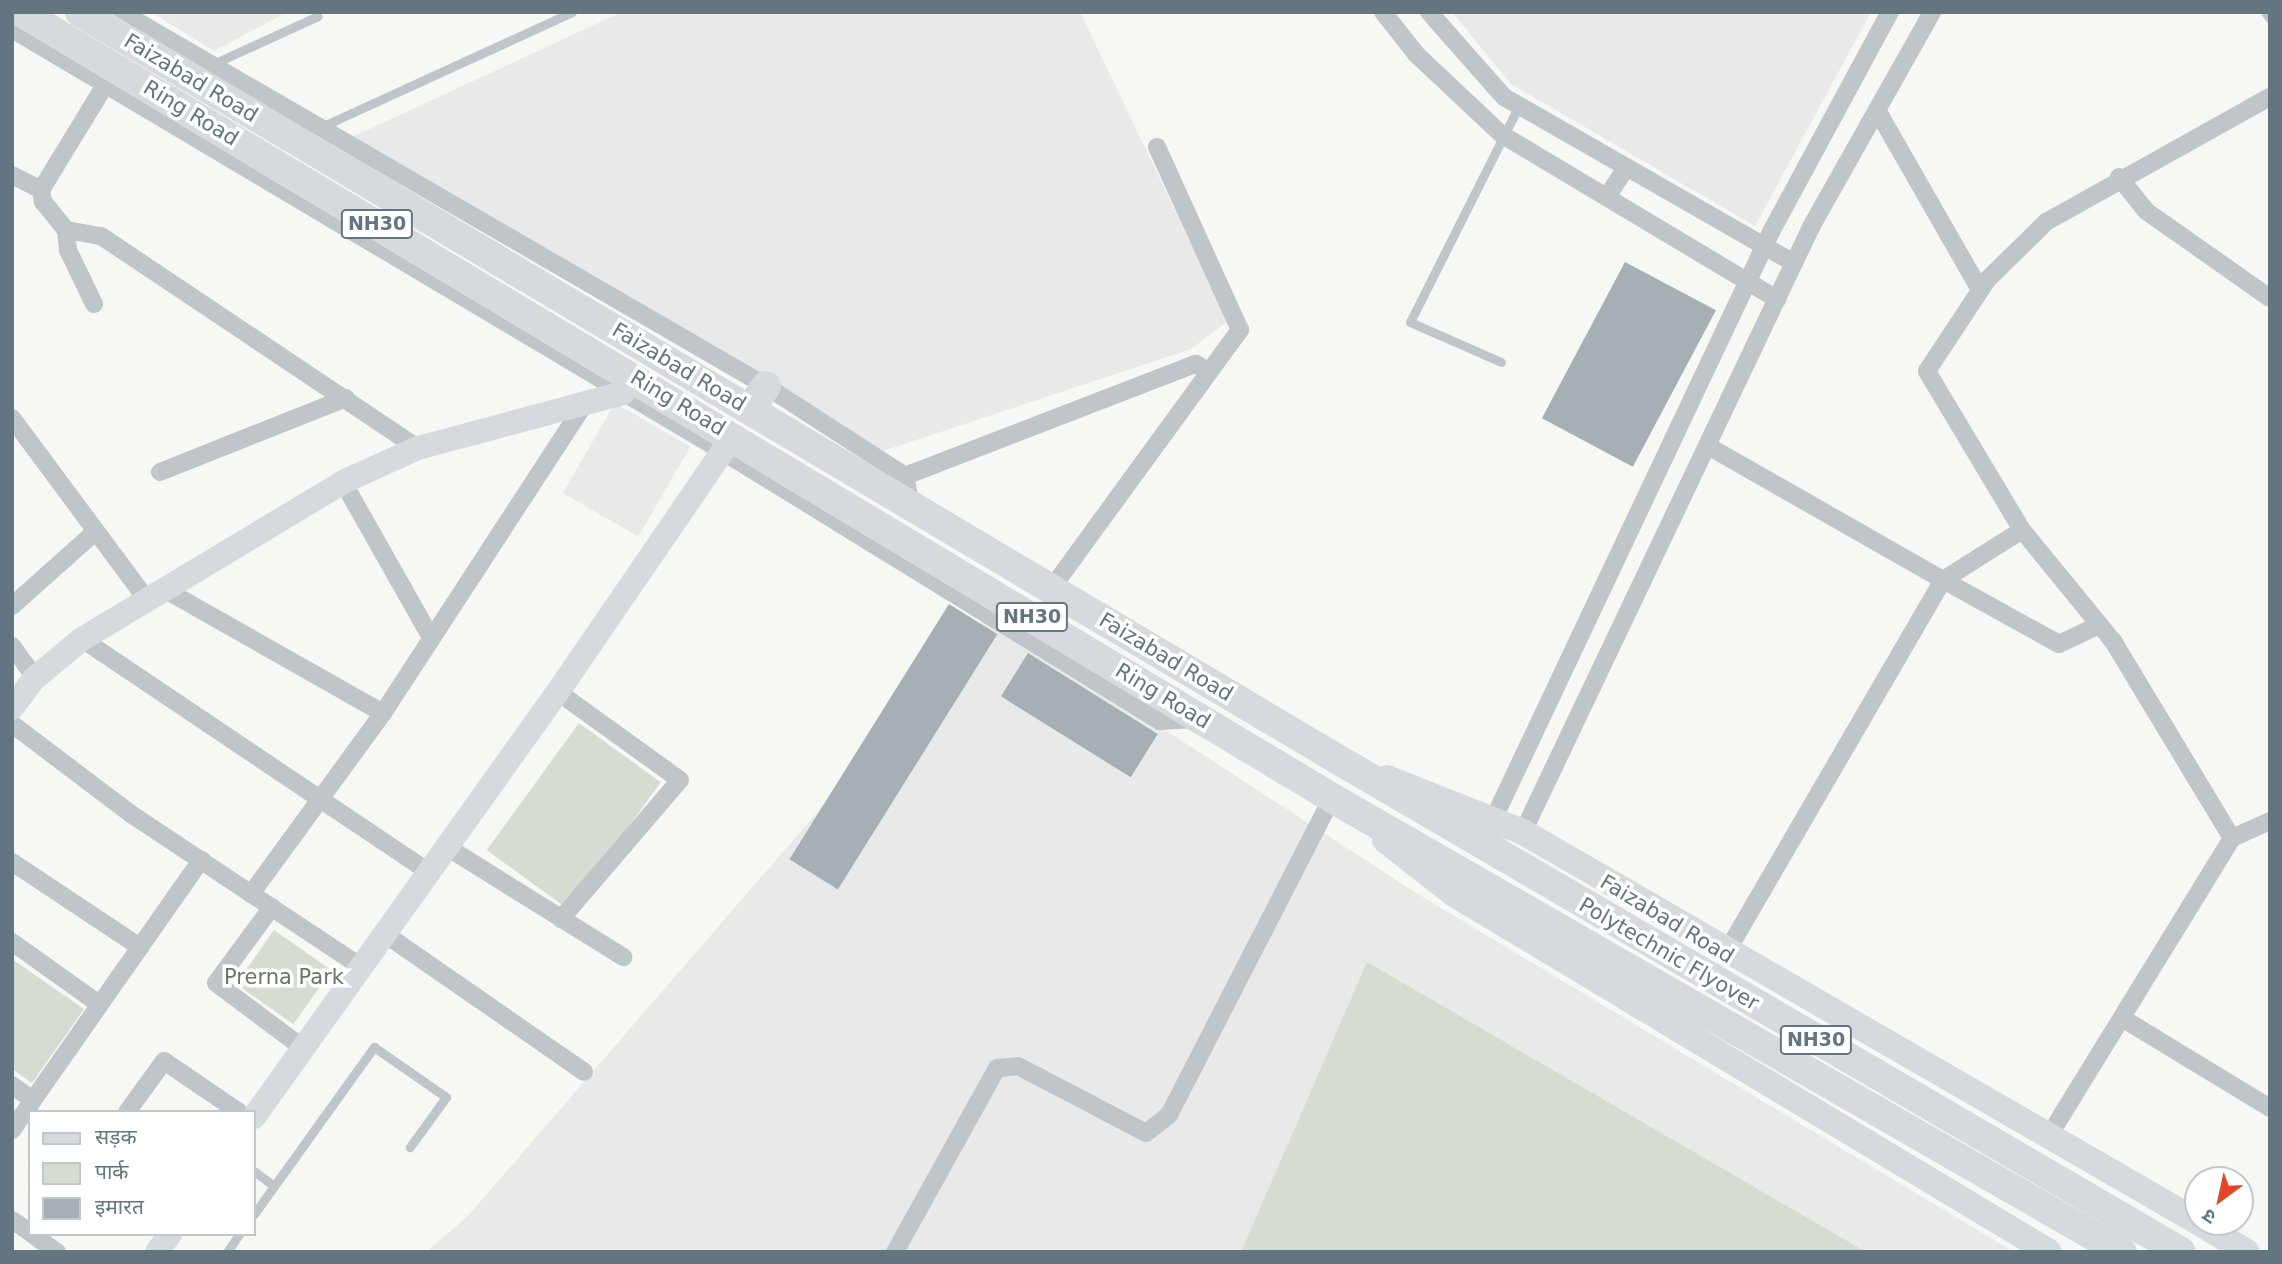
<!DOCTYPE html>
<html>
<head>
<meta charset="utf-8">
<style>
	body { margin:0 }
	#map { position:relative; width:2282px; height:1264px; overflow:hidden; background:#f7f7f4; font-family:"DejaVu Sans","Noto Sans Devanagari",sans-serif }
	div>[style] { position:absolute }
	.built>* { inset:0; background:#e8e9e8; transform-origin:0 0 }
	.green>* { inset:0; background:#d7dcd3; transform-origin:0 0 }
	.building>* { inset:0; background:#a5afb4; transform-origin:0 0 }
	.lane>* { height:9px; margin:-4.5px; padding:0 4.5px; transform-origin:4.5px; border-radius:4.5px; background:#c0c5c9 }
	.street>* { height:18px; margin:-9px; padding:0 9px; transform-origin:9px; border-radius:9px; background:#c0c5c9 }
	.secondary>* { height:24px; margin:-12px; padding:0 12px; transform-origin:12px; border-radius:12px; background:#d6dade }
	.primary>* { height:26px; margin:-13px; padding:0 13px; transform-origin:13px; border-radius:13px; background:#d6dade }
	.highway>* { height:30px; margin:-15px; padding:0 15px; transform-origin:15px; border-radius:15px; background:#d6dade }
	span { translate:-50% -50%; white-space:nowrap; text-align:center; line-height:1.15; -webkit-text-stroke:7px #fff; paint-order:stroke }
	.shield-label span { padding:2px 5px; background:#fff; border:2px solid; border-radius:5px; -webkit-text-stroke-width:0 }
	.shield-label { font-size:19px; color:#627580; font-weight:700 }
	.street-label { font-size:21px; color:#627580 }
	.park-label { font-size:21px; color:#667861 }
	.frame { position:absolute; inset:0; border:14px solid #627580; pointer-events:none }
	.legend { position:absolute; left:28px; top:1110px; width:228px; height:126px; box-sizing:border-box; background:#fff; border:2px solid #c0c8cc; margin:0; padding:9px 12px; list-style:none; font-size:21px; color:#627580 }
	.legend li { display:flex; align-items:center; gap:14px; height:35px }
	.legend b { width:35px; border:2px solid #c0c8cc }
	.north { position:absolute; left:2184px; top:1166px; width:70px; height:70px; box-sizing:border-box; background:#fff; border:2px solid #c0c8cc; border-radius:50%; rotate:213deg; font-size:19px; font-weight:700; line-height:28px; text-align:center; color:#627580 }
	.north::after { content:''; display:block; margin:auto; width:24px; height:32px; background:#e34728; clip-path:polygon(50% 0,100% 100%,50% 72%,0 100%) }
</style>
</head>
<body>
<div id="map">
	<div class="built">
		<i style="clip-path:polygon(151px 12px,287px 12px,214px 51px)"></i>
		<i style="clip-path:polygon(622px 12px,1080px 12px,1228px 321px,1191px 349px,880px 452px,350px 138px)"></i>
		<i style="clip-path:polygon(1452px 12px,1871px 12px,1755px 226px,1511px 84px)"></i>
		<i style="left:615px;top:403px;width:87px;height:104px;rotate:30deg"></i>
		<i style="clip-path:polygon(988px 615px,1413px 891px,2014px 1252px,426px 1252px,467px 1217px)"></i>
	</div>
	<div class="green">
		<i style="left:579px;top:723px;width:101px;height:157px;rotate:36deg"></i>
		<i style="left:274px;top:930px;width:70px;height:66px;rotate:35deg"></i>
		<i style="clip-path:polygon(12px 959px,84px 1009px,32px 1083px,12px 1069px)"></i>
		<i style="clip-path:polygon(1367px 962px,1866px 1252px,1241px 1252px)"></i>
	</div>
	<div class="building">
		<i style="left:1625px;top:262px;width:103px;height:177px;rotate:28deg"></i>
		<i style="left:949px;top:604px;width:57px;height:301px;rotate:32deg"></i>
		<i style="left:1028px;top:653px;width:153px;height:51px;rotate:32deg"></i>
	</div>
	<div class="lane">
		<i style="left:2265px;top:12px;width:9px;rotate:54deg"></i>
		<i style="left:213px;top:64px;width:115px;rotate:-24.6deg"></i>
		<i style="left:321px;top:127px;width:276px;rotate:-24.6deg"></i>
		<i style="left:1501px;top:362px;width:99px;rotate:-156.3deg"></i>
		<i style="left:1410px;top:322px;width:243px;rotate:-63.3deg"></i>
		<i style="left:254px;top:1171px;width:25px;rotate:37deg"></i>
		<i style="left:254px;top:1214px;width:206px;rotate:-54.3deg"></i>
		<i style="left:374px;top:1047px;width:88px;rotate:34.8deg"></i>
		<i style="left:446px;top:1097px;width:62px;rotate:125.8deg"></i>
		<i style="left:227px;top:1252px;width:22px;rotate:-56deg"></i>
	</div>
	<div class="street">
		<i style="left:121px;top:12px;width:746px;rotate:30.11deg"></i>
		<i style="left:766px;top:386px;width:166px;rotate:32.9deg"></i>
		<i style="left:905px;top:476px;width:25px;rotate:79deg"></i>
		<i style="left:1383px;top:12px;width:55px;rotate:51.7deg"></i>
		<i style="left:1417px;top:55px;width:115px;rotate:43.2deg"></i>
		<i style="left:1501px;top:134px;width:322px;rotate:30.9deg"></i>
		<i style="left:1429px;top:12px;width:113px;rotate:48.6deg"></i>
		<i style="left:1504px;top:97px;width:334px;rotate:29.8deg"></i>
		<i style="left:12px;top:29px;width:826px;rotate:30.73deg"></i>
		<i style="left:722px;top:451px;width:515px;rotate:31.65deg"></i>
		<i style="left:1160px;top:721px;width:37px;rotate:-3deg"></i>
		<i style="left:1877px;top:110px;width:207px;rotate:60.2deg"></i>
		<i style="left:12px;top:175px;width:33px;rotate:27deg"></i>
		<i style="left:2119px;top:177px;width:43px;rotate:51.5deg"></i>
		<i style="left:2146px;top:211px;width:151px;rotate:35.1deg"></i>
		<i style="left:1607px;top:197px;width:35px;rotate:-57deg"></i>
		<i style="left:66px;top:230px;width:36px;rotate:10deg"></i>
		<i style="left:101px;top:236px;width:381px;rotate:33.8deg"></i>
		<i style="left:94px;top:304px;width:60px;rotate:-115.7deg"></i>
		<i style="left:68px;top:250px;width:20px;rotate:-96deg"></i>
		<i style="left:66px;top:230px;width:36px;rotate:-129deg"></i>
		<i style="left:43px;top:202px;width:12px;rotate:-99deg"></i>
		<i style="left:41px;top:190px;width:123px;rotate:-58.6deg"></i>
		<i style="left:12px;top:418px;width:223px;rotate:53.4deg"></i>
		<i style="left:1708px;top:446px;width:271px;rotate:29.7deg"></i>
		<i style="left:1943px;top:580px;width:433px;rotate:120.2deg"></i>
		<i style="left:160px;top:472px;width:200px;rotate:-21.7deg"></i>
		<i style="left:905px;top:476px;width:312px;rotate:-21.1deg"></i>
		<i style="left:1196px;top:364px;width:15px;rotate:32deg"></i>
		<i style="left:343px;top:482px;width:180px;rotate:60.5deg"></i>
		<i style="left:2022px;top:530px;width:144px;rotate:50.7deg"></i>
		<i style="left:2113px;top:641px;width:230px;rotate:58.9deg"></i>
		<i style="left:162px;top:588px;width:254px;rotate:29.5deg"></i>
		<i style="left:1051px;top:589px;width:321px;rotate:-53.9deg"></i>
		<i style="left:1240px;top:330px;width:201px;rotate:-114.4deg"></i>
		<i style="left:12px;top:606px;width:110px;rotate:-41.7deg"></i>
		<i style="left:2099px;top:625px;width:44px;rotate:154.6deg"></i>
		<i style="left:2059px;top:644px;width:132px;rotate:-151.1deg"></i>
		<i style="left:1943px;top:580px;width:93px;rotate:-32.3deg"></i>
		<i style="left:2022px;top:530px;width:185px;rotate:-120.9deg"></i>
		<i style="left:1927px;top:371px;width:109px;rotate:-56.6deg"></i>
		<i style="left:1987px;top:280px;width:83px;rotate:-44.5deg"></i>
		<i style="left:2046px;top:222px;width:257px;rotate:-29.2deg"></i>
		<i style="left:82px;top:639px;width:418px;rotate:33.9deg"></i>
		<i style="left:12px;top:646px;width:39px;rotate:54deg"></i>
		<i style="left:558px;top:692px;width:150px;rotate:35.8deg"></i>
		<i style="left:680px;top:780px;width:183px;rotate:130.6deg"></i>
		<i style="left:12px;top:724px;width:149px;rotate:37.1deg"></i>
		<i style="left:131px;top:814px;width:276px;rotate:33.6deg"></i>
		<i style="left:1494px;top:818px;width:650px;rotate:-64.7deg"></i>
		<i style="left:1772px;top:230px;width:248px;rotate:-61.6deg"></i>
		<i style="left:1523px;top:832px;width:670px;rotate:-64.54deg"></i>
		<i style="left:1811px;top:227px;width:247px;rotate:-60.6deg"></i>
		<i style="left:447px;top:847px;width:208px;rotate:32deg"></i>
		<i style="left:12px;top:862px;width:154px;rotate:33.6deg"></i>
		<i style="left:251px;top:894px;width:224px;rotate:-53.9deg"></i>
		<i style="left:383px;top:713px;width:370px;rotate:-56.9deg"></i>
		<i style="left:272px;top:907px;width:94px;rotate:126.4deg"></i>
		<i style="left:216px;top:983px;width:109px;rotate:36.8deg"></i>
		<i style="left:385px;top:934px;width:242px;rotate:34.7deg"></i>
		<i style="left:12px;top:942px;width:107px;rotate:35.5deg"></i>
		<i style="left:2122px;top:1018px;width:173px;rotate:31.3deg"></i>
		<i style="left:12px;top:1085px;width:26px;rotate:36deg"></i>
		<i style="left:127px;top:1112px;width:63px;rotate:-54deg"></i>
		<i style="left:164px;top:1061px;width:91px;rotate:34.2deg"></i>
		<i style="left:12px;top:1130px;width:330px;rotate:-55deg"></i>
		<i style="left:2047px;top:1139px;width:353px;rotate:-58.4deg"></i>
		<i style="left:2232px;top:838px;width:42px;rotate:-24.1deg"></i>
		<i style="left:12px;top:1220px;width:22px;rotate:34deg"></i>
		<i style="left:32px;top:1234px;width:31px;rotate:36deg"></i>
		<i style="left:895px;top:1252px;width:210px;rotate:-61deg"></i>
		<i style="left:997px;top:1068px;width:21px;rotate:-5deg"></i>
		<i style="left:1018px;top:1066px;width:144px;rotate:27.6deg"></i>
		<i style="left:1146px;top:1133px;width:29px;rotate:-38deg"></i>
		<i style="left:1169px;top:1115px;width:356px;rotate:-62.8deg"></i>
	</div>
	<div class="secondary">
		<i style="left:12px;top:708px;width:38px;rotate:-53deg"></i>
		<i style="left:35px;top:678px;width:61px;rotate:-39.7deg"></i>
		<i style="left:82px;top:639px;width:305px;rotate:-31deg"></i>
		<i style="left:343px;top:482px;width:82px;rotate:-24.4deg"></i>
		<i style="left:418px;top:448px;width:212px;rotate:-15deg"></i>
		<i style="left:254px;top:1117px;width:537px;rotate:-54.47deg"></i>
		<i style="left:566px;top:680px;width:296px;rotate:-55.6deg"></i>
		<i style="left:157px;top:1252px;width:22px;rotate:-54deg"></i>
	</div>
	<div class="primary">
		<i style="left:1387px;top:778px;width:146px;rotate:21.7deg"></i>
		<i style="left:1523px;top:832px;width:780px;rotate:30.02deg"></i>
		<i style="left:1385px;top:840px;width:88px;rotate:38deg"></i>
		<i style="left:1454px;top:894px;width:694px;rotate:31.03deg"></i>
		<i style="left:2198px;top:1222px;width:57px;rotate:31.5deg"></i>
	</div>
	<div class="highway">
		<i style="left:21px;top:12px;width:1529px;rotate:30.94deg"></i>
		<i style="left:1332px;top:798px;width:911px;rotate:29.89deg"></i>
		<i style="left:80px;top:12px;width:1464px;rotate:30.72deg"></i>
		<i style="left:1339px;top:760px;width:975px;rotate:30.3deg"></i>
		<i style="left:750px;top:409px;width:28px;rotate:-55deg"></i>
	</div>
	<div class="shield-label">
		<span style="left:377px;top:224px">NH30</span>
		<span style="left:1032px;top:617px">NH30</span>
		<span style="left:1816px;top:1040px">NH30</span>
	</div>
	<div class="street-label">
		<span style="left:191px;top:78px;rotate:31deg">Faizabad Road</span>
		<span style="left:191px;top:113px;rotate:31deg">Ring Road</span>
		<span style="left:679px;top:367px;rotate:31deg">Faizabad Road</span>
		<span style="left:678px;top:403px;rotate:31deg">Ring Road</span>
		<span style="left:1166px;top:657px;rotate:31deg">Faizabad Road</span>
		<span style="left:1163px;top:696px;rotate:31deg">Ring Road</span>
		<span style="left:1667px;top:919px;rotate:31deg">Faizabad Road</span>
		<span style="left:1669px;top:954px;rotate:30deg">Polytechnic Flyover</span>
	</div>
	<div class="park-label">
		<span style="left:284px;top:977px">Prerna Park</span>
	</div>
	<div class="frame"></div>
	<ul class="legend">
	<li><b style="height:9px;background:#d6dade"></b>सड़क</li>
	<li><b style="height:19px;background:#d7dcd3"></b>पार्क</li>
	<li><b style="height:19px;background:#a5afb4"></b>इमारत</li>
	</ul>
	<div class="north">उ</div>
</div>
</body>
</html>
